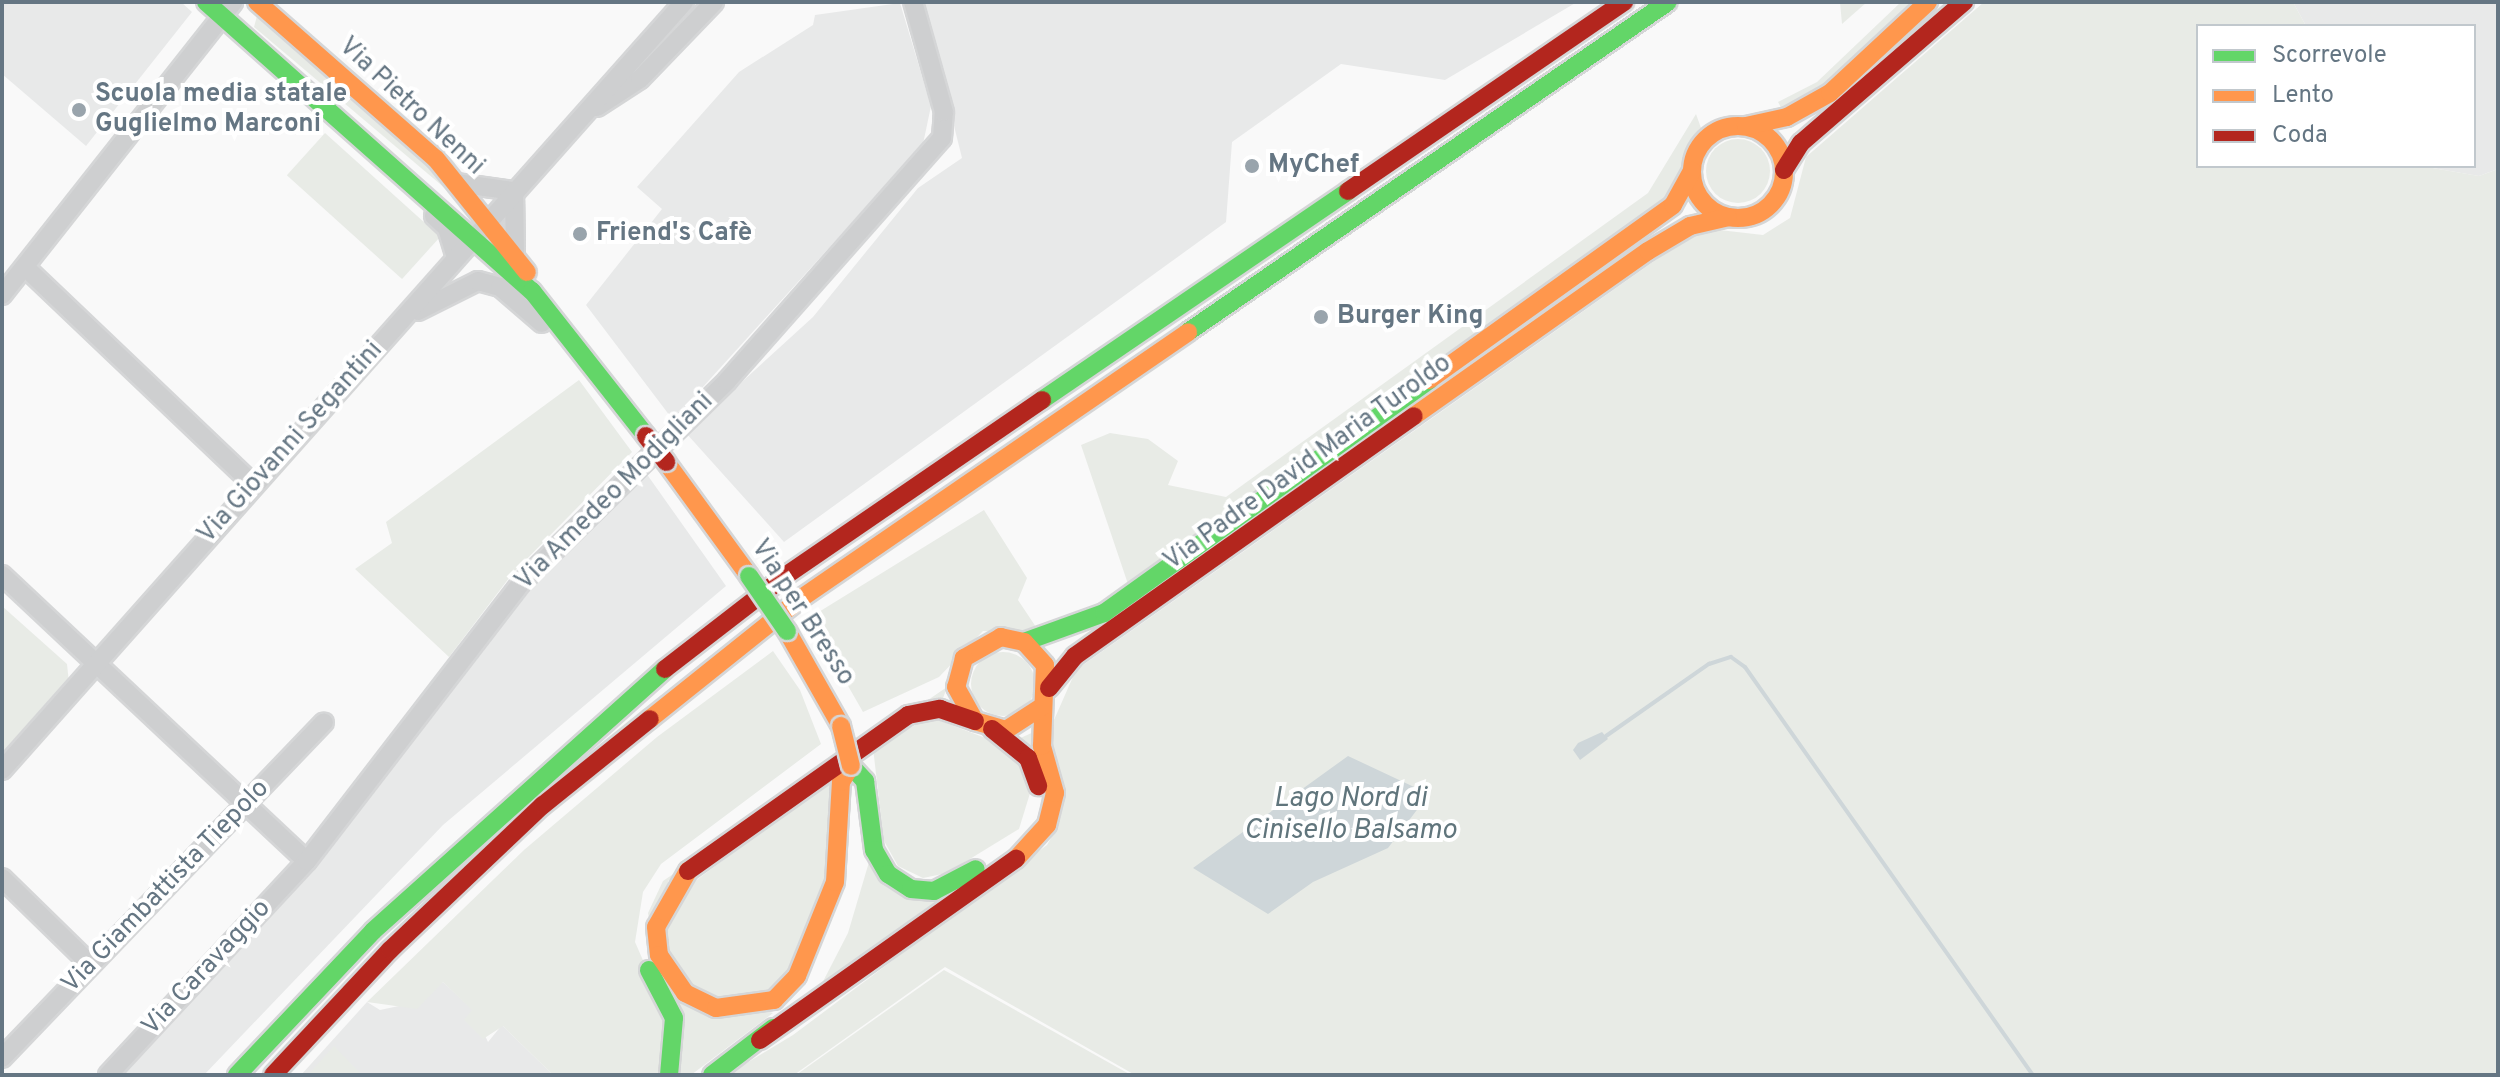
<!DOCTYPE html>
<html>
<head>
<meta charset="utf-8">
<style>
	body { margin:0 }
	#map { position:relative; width:2500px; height:1077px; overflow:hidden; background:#f9f9f9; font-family:Overpass,sans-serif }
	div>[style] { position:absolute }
	.built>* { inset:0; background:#e8e9e9 }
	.green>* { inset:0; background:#e8ebe6; transform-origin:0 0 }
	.round { border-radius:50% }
	.water>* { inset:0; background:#ced6d9 }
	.stream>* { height:4px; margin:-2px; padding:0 2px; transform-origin:2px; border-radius:2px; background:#ced6d9 }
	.roads { filter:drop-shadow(2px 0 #d5d6d7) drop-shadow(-2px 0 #d5d6d7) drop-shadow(0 2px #d5d6d7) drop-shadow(0 -2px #d5d6d7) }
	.street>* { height:18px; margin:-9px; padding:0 9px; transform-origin:9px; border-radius:9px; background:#cecfd0 }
	.fast>* { height:18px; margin:-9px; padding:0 9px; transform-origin:9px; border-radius:9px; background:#63d668 }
	.slow>* { height:18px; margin:-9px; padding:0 9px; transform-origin:9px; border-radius:9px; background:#ff974d }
	.slow>.ring { margin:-9px; padding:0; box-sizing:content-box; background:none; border:18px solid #ff974d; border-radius:50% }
	.jam>* { height:18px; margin:-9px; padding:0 9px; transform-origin:9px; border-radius:9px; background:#b3261e }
	.bridges { filter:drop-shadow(2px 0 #d5d6d7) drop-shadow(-2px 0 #d5d6d7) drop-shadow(0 2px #d5d6d7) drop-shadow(0 -2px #d5d6d7) }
	.fast-bridge>* { height:18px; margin:-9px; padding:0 9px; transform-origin:9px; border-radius:9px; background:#63d668 }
	.slow-bridge>* { height:18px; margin:-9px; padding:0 9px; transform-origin:9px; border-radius:9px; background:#ff974d }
	.jam-bridge>* { height:18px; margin:-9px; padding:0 9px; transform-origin:9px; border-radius:9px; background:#b3261e }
	.dots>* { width:22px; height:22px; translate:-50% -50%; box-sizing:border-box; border:4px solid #fff; border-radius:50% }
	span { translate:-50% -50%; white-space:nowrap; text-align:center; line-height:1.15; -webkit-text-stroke:8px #fff; paint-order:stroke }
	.poi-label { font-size:26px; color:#657683; font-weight:700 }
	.left { translate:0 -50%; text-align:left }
	.street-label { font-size:26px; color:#657683 }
	.water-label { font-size:28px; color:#60757c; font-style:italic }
	.frame { position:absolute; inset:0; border:4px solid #657683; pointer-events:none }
	.legend { position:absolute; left:2196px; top:24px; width:280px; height:144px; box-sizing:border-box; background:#fff; border:2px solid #c1c8cd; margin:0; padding:10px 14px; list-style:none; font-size:24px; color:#657683 }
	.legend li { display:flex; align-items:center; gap:16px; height:40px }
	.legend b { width:40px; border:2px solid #c1c8cd }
</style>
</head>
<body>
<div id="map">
	<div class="built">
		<i style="clip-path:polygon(2px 2px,181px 2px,192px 12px,86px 146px,2px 74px)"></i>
		<i style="clip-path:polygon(923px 2px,1577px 2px,1445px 80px,1341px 64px,1232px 142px,1226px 222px,784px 542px,686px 433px,813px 317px,918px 188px,962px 158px)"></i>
		<i style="clip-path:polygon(2293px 2px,2498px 2px,2498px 169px,2479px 176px,2421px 166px,2474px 166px,2474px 26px,2306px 26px)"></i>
		<i style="clip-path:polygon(900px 3px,931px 106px,923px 144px,673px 420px,586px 305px,662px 209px,637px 187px,739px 72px,813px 25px,815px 15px)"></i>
		<i style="clip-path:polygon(646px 473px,726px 586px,443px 825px,204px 1075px,116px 1075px,303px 877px,546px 570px)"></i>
		<i style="clip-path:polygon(443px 982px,473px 1010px,488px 1042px,502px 1025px,553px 1075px,301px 1075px,367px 1002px,380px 1010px,408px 1004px)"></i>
	</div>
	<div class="green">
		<i style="clip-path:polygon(1840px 2px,1867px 2px,1842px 24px)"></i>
		<i style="clip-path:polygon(1901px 2px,1917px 2px,1857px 60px,1784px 113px,1778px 102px,1817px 82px)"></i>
		<i style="clip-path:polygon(1984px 2px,2293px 2px,2306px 26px,2198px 26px,2198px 166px,2421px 166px,2479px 176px,2498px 169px,2498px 1075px,1135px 1075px,945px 967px,794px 1075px,727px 1075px,793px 1035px,1047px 845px,1056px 829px,1050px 729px,1076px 670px,1684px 240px,1711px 229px,1763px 235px,1790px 218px,1806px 157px)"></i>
		<i style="clip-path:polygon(257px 16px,442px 175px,459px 200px,254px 27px)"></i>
		<i style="clip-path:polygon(1696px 114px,1701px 128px,1672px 194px,1129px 587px,1081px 445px,1110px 433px,1148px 439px,1178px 461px,1168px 485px,1226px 497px,1648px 193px)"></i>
		<i style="left:325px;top:133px;width:155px;height:57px;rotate:42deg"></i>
		<i class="round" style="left:1706px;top:139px;width:64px;height:64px"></i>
		<i style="clip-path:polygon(579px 380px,632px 452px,512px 574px,449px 657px,355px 569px,392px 543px,386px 522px)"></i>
		<i style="clip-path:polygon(984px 510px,1027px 578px,1018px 600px,1040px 633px,983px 631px,939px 677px,863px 712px,809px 618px)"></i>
		<i style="clip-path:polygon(2px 606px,67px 664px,69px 683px,2px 758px)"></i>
		<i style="clip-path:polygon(773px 651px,800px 690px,821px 744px,661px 864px,643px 892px,635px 942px,663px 1006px,662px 1075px,553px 1075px,503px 1026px,483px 1039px,464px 1020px,472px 1010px,443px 982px,417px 1009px,367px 1002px,524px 850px,657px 737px)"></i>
		<i class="round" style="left:971px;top:652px;width:64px;height:64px"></i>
		<i style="clip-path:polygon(947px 687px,941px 704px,668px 881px,666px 981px,773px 1013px,691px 1075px,675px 1075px,648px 913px,663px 881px)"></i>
		<i style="clip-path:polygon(930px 717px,1004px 745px,1019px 758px,1031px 790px,1019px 829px,947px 873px,923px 878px,898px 866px,884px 841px,873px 748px)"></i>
		<i style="clip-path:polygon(1036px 731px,1048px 797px,1039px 832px,1001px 868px,815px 997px,848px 933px,869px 862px,884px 884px,926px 900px,968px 886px,1025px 843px,1038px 824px,1043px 784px,1016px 740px)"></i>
		<i style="clip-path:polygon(832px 779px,836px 856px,785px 981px,740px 1003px,698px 994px,664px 948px,671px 899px)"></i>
		<i style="clip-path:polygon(944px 970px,1131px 1075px,796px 1075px)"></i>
		<i style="clip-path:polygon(334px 1046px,362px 1075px,308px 1075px)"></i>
	</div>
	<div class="water">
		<i style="clip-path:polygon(1602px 732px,1608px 739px,1580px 760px,1573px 750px,1578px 743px)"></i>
		<i style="clip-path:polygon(1348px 756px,1429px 794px,1388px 848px,1313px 882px,1268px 914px,1193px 868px)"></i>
	</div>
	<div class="stream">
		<i style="left:1606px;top:736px;width:126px;rotate:-35deg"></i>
		<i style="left:1709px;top:664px;width:23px;rotate:-18deg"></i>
		<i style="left:1731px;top:657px;width:17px;rotate:36deg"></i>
		<i style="left:1745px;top:667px;width:499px;rotate:54.8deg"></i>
	</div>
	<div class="roads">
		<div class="street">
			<i style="left:597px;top:107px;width:51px;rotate:-33.1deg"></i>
			<i style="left:640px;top:79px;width:107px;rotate:-46.1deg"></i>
			<i style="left:456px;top:183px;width:59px;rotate:7.9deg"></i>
			<i style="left:514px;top:191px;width:65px;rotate:89.1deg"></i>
			<i style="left:434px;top:216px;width:18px;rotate:43deg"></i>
			<i style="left:447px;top:228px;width:31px;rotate:73deg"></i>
			<i style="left:26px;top:268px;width:315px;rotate:43.6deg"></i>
			<i style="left:2px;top:295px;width:373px;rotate:-51.7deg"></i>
			<i style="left:418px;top:311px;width:67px;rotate:-26.6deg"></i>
			<i style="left:478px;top:281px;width:23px;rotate:15deg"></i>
			<i style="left:500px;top:287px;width:55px;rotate:40.6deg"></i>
			<i style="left:2px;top:575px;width:418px;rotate:43.2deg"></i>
			<i style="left:2px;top:770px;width:1027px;rotate:-48.39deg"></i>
			<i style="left:2px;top:878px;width:122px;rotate:44.3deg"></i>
			<i style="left:2px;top:1058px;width:465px;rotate:-46.2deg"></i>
			<i style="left:108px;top:1075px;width:292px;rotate:-47.1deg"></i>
			<i style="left:307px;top:861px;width:351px;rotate:-52.4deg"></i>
			<i style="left:521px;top:583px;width:289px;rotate:-44.4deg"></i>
			<i style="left:727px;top:381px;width:324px;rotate:-48.5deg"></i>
			<i style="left:942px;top:138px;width:26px;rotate:-86deg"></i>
			<i style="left:944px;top:112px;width:114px;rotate:-105.7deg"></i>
		</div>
		<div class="fast">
			<i style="left:206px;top:2px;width:436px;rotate:41.6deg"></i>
			<i style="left:532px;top:291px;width:184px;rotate:51.8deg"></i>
			<i style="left:1188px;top:332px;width:582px;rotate:-34.51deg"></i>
			<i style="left:1042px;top:400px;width:371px;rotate:-34.3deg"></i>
			<i style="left:1024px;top:642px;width:85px;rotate:-19.9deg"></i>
			<i style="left:1104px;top:613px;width:400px;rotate:-35.6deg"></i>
			<i style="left:851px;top:766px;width:21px;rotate:47deg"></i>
			<i style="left:865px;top:781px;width:70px;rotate:82.6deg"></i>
			<i style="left:874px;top:850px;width:28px;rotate:60deg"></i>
			<i style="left:888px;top:874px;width:27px;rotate:33deg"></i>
			<i style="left:911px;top:889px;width:23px;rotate:5deg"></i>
			<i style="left:934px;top:891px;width:47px;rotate:-27.6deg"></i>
			<i style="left:649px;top:970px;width:54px;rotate:62.5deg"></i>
			<i style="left:674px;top:1018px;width:57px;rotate:95deg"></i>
			<i style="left:237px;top:1075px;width:198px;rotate:-46.6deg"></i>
			<i style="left:373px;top:931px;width:392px;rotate:-41.9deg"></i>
			<i style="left:712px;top:1075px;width:77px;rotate:-37.6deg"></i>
		</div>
		<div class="slow">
			<i style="left:257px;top:2px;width:238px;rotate:41.3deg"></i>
			<i style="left:436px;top:159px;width:145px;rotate:51.2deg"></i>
			<i class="ring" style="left:1692px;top:126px;width:74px;height:74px"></i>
			<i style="left:1746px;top:126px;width:42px;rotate:-12.4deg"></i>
			<i style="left:1787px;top:117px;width:49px;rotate:-29.2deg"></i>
			<i style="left:1830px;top:93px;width:134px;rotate:-42.9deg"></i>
			<i style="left:1429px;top:380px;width:300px;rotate:-35.6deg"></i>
			<i style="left:1673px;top:205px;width:39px;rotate:-61deg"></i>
			<i style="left:1414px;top:416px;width:286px;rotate:-35.2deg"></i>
			<i style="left:1648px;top:251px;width:49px;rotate:-30.8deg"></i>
			<i style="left:1690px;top:226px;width:39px;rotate:-13deg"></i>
			<i style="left:666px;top:462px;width:141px;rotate:53.9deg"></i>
			<i style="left:787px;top:631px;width:109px;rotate:60.4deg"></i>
			<i style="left:650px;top:719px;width:192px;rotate:-38.7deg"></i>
			<i style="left:800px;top:599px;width:471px;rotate:-34.5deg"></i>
			<i style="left:1016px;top:859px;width:46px;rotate:-47.6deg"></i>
			<i style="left:1047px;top:825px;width:33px;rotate:-76deg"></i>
			<i style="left:1055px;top:793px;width:49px;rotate:-105.5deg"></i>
			<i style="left:1042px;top:746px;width:81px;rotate:-87.9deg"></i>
			<i style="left:1045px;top:665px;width:31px;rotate:-132deg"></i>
			<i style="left:1024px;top:642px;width:24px;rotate:-168deg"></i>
			<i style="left:1001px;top:637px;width:43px;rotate:150.4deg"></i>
			<i style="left:964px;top:658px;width:30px;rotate:105deg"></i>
			<i style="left:956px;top:687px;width:39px;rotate:61deg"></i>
			<i style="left:975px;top:721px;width:32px;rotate:16deg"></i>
			<i style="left:1006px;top:730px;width:44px;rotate:-33deg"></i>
			<i style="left:688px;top:871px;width:64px;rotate:119.7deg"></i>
			<i style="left:656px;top:927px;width:28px;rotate:84deg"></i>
			<i style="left:659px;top:955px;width:46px;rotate:55.6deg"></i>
			<i style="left:685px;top:993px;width:34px;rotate:26deg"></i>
			<i style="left:716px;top:1008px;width:59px;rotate:-7.9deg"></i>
			<i style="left:774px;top:1000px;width:33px;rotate:-46deg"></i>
			<i style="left:797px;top:976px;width:101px;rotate:-68deg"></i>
			<i style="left:835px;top:882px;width:100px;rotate:-86.6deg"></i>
			<i style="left:841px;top:782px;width:19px;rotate:-58deg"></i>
		</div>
		<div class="jam">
			<i style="left:1784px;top:170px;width:32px;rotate:-58deg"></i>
			<i style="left:1801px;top:143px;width:216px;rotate:-40.9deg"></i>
			<i style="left:1348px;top:191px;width:335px;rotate:-34.4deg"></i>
			<i style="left:665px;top:669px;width:155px;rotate:-37.7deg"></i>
			<i style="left:788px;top:574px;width:308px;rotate:-34.4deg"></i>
			<i style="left:1049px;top:688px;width:41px;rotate:-50.9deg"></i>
			<i style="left:1075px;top:656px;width:415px;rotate:-35.3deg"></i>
			<i style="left:992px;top:729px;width:46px;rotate:38.9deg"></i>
			<i style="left:1028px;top:758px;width:30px;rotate:70deg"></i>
			<i style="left:688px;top:871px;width:270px;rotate:-35.3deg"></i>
			<i style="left:908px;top:715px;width:33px;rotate:-11deg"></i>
			<i style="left:940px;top:709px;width:37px;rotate:19deg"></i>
			<i style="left:760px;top:1040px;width:314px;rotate:-35.3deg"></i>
			<i style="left:273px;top:1075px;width:171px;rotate:-46.9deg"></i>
			<i style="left:390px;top:950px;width:211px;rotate:-43.5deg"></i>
			<i style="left:543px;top:805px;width:137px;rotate:-38.8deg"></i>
		</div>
	</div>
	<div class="bridges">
		<div class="fast-bridge">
			<i style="left:749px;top:576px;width:67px;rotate:55.4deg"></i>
		</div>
		<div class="slow-bridge">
			<i style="left:841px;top:726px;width:41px;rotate:76deg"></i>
		</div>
		<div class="jam-bridge">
			<i style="left:646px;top:436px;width:33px;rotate:52deg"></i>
		</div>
	</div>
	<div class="dots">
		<i style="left:79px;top:110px;background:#99a4ac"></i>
		<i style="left:1252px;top:166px;background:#99a4ac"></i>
		<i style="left:580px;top:234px;background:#99a4ac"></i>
		<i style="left:1321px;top:317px;background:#99a4ac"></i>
	</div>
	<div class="poi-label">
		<span class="left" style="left:95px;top:110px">Scuola media statale<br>Guglielmo Marconi</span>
		<span class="left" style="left:1268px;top:166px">MyChef</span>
		<span class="left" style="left:596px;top:234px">Friend's Cafè</span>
		<span class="left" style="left:1337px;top:317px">Burger King</span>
	</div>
	<div class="street-label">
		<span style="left:411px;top:107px;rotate:43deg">Via Pietro Nenni</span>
		<span style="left:291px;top:443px;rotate:-48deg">Via Giovanni Segantini</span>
		<span style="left:1308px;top:463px;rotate:-36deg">Via Padre David Maria Turoldo</span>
		<span style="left:615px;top:492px;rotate:-45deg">Via Amedeo Modigliani</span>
		<span style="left:802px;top:613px;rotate:57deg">Via per Bresso</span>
		<span style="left:166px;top:887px;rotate:-46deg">Via Giambattista Tiepolo</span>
		<span style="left:207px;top:968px;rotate:-47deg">Via Caravaggio</span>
	</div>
	<div class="water-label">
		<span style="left:1350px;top:815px">Lago Nord di<br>Cinisello Balsamo</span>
	</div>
	<div class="frame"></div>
	<ul class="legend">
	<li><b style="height:10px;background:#63d668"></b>Scorrevole</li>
	<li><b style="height:10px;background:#ff974d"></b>Lento</li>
	<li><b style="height:10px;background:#b3261e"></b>Coda</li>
	</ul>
</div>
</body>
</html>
